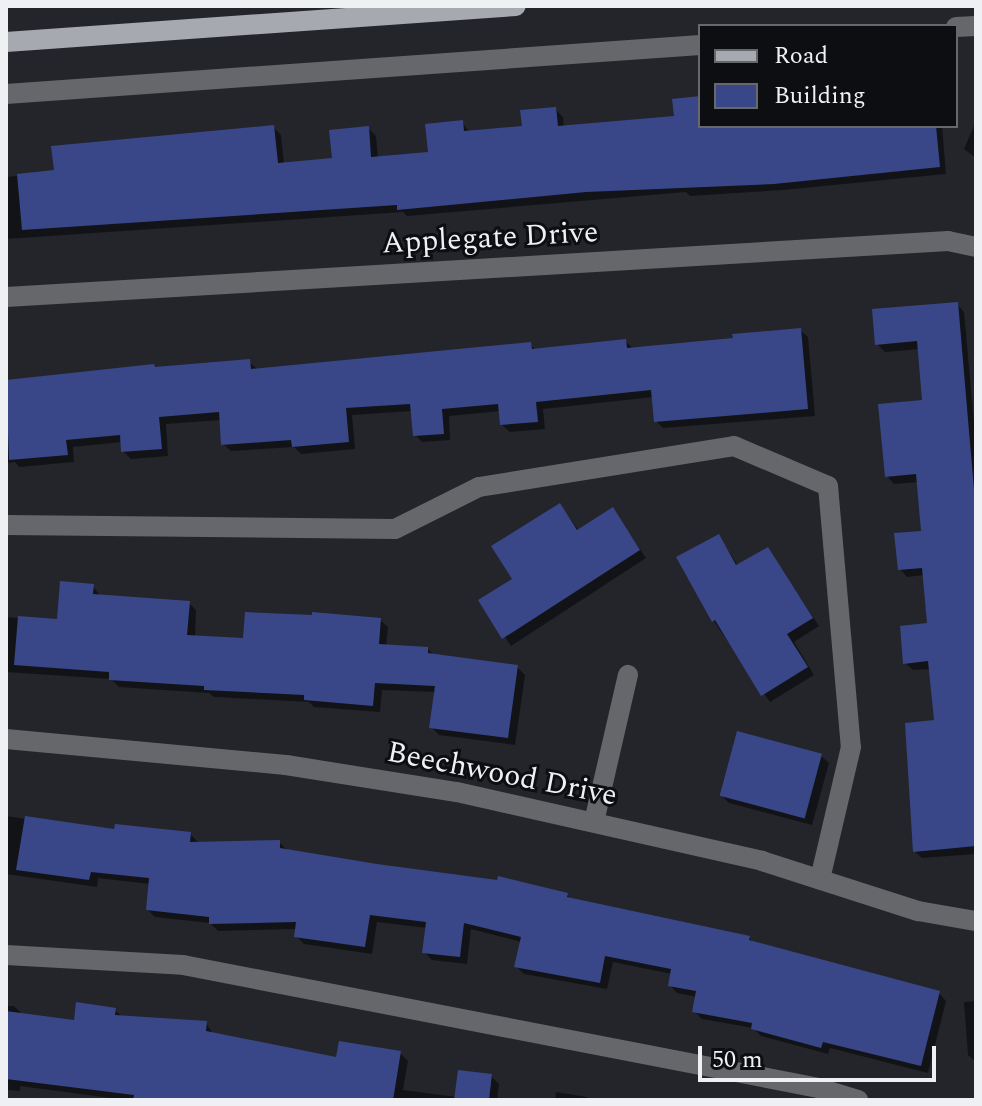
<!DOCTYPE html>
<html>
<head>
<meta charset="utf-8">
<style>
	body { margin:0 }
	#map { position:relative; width:982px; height:1106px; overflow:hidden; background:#23252b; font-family:Spectral,serif }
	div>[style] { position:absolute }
	.shadow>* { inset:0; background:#0007 }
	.building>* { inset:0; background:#394788; transform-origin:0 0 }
	.minor>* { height:20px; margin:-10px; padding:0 10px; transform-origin:10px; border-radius:10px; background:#66676a }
	.major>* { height:20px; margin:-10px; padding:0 10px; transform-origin:10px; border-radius:10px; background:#a7a9b0 }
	span { translate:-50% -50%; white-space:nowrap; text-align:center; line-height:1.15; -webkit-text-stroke:6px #0d0e11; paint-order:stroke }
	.street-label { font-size:30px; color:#eff0f4 }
	.frame { position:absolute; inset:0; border:8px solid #eff0f4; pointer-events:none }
	.legend { position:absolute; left:698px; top:24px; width:260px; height:104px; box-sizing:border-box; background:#0d0e11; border:2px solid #67686c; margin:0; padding:10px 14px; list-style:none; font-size:24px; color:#eff0f4 }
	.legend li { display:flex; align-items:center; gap:16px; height:40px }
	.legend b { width:40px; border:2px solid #67686c }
	.scale { position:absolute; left:698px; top:1046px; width:238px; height:36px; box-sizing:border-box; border:4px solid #eff0f4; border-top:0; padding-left:10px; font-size:24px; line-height:28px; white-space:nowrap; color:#eff0f4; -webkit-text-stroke:6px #0d0e11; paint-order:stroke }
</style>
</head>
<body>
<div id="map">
	<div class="shadow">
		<i style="clip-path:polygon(700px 98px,700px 126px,942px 126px,946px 174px,783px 190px,690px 196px,686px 192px,407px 216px,403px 212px,6px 239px,6px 177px,56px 172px,273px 127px,281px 135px,284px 164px,334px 160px,368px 128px,376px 136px,378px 158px,430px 154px,462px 122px,470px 133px,524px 128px,555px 109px,563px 117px,564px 128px,676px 118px)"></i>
		<i style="clip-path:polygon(976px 121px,976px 158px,964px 149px)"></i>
		<i style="clip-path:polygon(957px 304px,964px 312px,976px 444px,976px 854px,922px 858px,914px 851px,936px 722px,931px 669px,913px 670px,905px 663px,929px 625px,925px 575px,907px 577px,900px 569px,924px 533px,919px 482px,894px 484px,887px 476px,924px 402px,920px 349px,885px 352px,877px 344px)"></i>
		<i style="clip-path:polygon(800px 330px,808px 337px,815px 416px,663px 428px,656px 421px,654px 397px,543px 409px,545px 429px,510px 432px,502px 425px,501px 411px,449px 416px,450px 440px,422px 442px,415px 435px,413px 411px,352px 415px,355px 449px,301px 454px,294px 447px,231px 451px,223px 444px,221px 420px,166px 424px,168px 456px,131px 459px,123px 451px,122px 442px,73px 447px,74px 462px,19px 467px,15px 462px,6px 463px,6px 382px,249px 362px,257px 369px,530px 344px,537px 351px,625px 341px,634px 349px,735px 340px)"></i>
		<i style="clip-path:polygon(560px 505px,579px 531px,613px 510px,646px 558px,511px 646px,481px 601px,515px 580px)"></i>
		<i style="clip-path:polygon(719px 536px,738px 566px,768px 550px,819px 626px,794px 642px,814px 675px,770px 702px,713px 620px)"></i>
		<i style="clip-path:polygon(93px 586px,101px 597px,189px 603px,196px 610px,195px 638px,245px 640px,380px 620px,388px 627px,386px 647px,427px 648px,435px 656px,517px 667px,525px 675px,515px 745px,439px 735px,431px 727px,436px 692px,382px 690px,380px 712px,314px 707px,309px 702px,214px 697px,209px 693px,119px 687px,111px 679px,6px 672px,6px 617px,59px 621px)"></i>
		<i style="clip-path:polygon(821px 756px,829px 763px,812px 825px,729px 803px,721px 795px)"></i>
		<i style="clip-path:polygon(6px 816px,116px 832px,190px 834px,198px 842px,279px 842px,287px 850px,567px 895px,572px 900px,749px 938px,755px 944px,939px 993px,946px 1001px,928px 1073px,830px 1048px,828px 1054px,761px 1036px,753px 1028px,702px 1019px,694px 1011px,697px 997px,677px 993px,670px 985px,672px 974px,613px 962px,607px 989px,524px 974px,516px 966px,522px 942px,471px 929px,467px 964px,432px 960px,424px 952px,427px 928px,377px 922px,372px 954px,304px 944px,296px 936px,297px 929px,218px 931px,210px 923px,155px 917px,148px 910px,150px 884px,98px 878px,97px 887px,6px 874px)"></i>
		<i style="clip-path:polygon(976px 1001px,976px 1062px,968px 1055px,964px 1002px)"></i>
		<i style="clip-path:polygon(6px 1006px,14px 1006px,23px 1015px,75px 1022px,115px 1010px,123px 1018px,206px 1023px,213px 1034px,338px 1060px,400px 1053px,408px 1061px,403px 1090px,457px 1097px,491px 1076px,499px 1084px,497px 1100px,126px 1100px,20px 1086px,20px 1091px,6px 1090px)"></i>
		<i style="clip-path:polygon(556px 1092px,587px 1097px,590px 1100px,555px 1100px)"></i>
	</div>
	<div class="building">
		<i style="clip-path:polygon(700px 96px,700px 126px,936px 126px,940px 167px,774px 184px,586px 192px,397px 210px,397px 205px,22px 230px,17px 174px,54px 170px,51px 146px,274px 125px,278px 163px,332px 158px,329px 130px,369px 126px,371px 157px,428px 152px,425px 124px,463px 120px,464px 131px,522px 126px,520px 110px,556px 107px,558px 126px,674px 116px,672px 99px)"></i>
		<i style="clip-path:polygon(958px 302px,976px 513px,976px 846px,913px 852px,905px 723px,934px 720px,928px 661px,903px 664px,900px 626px,927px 623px,922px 568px,898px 570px,894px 533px,921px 531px,916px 474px,885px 477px,878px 404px,922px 400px,917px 341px,875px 345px,872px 309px)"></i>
		<i style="clip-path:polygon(801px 328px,808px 409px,654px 422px,651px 390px,536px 402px,538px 422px,500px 425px,498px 404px,442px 409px,444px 434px,413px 436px,410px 404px,346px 408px,349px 442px,292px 447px,291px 440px,221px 445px,219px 412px,159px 417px,162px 449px,121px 452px,120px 435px,66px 440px,68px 455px,9px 460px,6px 380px,154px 364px,155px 367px,250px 359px,251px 369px,531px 342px,532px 349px,626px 339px,627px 348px,733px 338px,732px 334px)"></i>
		<i style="clip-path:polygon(560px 503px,577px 530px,613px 507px,640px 550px,502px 639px,478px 600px,512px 579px,491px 546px)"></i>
		<i style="clip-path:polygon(719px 534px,736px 565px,768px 547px,813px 618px,787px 634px,808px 667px,761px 696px,715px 620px,712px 622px,676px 557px)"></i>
		<i style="clip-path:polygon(60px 581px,94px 584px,93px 594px,190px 601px,187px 635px,243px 638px,245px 612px,312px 615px,312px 612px,381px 618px,379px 644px,428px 647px,428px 653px,518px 665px,508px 738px,429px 728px,435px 686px,375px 683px,373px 706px,304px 700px,304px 695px,204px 690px,204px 686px,109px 680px,109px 672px,14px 665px,18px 616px,57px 619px)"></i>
		<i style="left:737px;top:731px;width:88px;height:67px;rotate:15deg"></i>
		<i style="clip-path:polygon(25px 816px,114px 829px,115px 824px,191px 832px,190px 842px,280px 840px,280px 848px,377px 864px,497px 880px,498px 876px,568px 893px,567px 897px,750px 936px,749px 940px,940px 991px,921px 1066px,823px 1042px,821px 1048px,751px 1029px,752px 1023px,692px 1012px,696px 991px,668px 986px,671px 969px,605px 956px,600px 983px,514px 967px,521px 937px,464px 923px,460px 957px,422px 953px,426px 922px,370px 915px,365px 947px,294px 937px,296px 922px,209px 924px,209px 917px,146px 910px,149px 878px,91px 872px,89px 880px,16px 870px)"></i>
		<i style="clip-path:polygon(76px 1002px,116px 1008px,115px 1015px,207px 1021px,206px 1031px,336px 1057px,339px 1041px,401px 1051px,393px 1100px,133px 1100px,134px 1095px,6px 1079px,6px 1011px,74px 1020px)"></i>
		<i style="clip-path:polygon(458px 1070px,492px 1074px,489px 1100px,454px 1100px)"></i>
	</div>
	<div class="minor">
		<i style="left:956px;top:27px;width:20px;rotate:-3deg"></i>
		<i style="left:6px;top:94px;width:696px;rotate:-4.04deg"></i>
		<i style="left:6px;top:297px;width:944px;rotate:-3.4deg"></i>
		<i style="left:948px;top:241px;width:29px;rotate:12deg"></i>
		<i style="left:6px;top:525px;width:389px;rotate:0.6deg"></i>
		<i style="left:395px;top:529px;width:94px;rotate:-26.6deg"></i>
		<i style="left:479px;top:487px;width:258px;rotate:-9.1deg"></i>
		<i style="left:734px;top:446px;width:102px;rotate:23.1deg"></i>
		<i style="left:828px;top:486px;width:262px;rotate:85deg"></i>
		<i style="left:851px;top:747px;width:136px;rotate:103.2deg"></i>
		<i style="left:6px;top:739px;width:281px;rotate:5.3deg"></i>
		<i style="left:286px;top:765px;width:173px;rotate:9deg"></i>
		<i style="left:457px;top:792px;width:313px;rotate:12.7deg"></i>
		<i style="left:762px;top:861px;width:164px;rotate:17.8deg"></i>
		<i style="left:918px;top:911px;width:59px;rotate:9.8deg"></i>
		<i style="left:594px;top:822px;width:151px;rotate:-77deg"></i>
		<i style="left:6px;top:955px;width:177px;rotate:3.2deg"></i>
		<i style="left:183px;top:965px;width:648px;rotate:10.95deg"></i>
		<i style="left:819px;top:1088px;width:41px;rotate:17.1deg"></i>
	</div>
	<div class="major">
		<i style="left:6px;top:42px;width:511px;rotate:-4.04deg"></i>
	</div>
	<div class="street-label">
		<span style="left:490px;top:238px;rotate:-3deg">Applegate Drive</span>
		<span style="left:502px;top:774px;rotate:11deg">Beechwood Drive</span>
	</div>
	<div class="frame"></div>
	<ul class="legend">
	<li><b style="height:10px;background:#a7a9b0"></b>Road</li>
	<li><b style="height:22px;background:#394788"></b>Building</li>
	</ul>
	<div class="scale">50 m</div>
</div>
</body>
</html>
